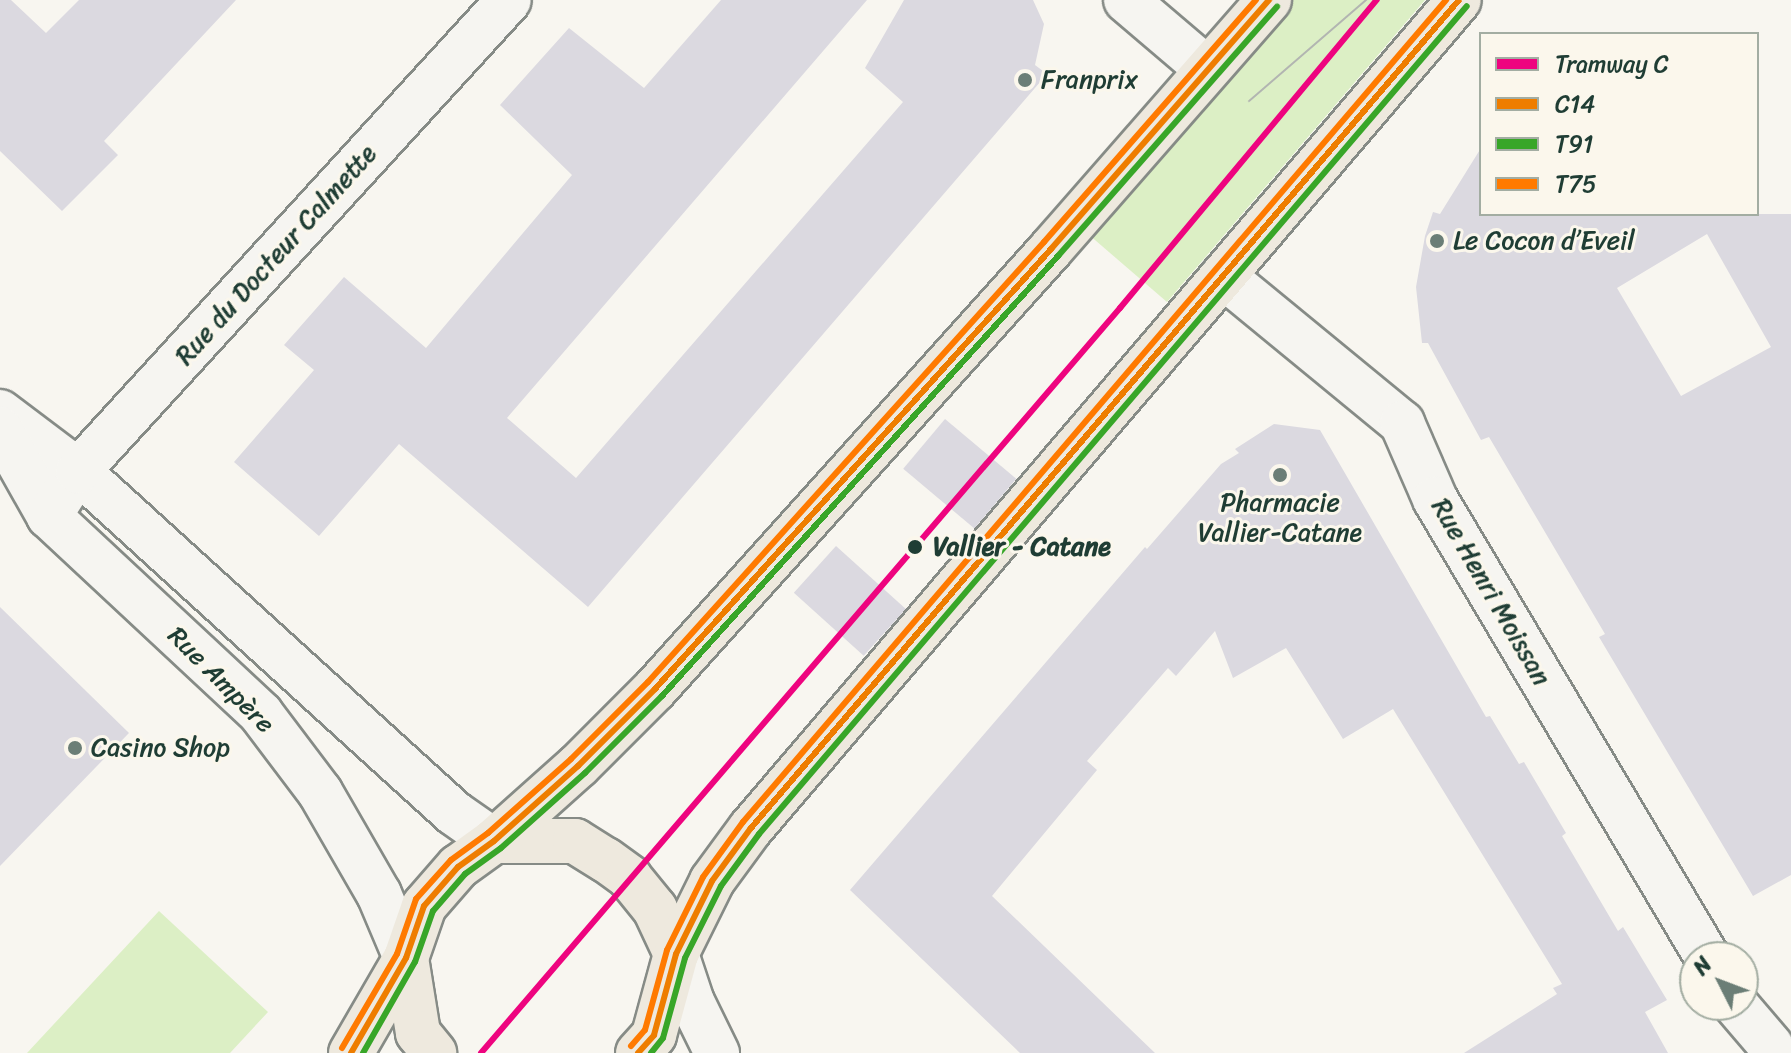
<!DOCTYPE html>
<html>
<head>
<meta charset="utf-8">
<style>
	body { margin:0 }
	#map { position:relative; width:1791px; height:1053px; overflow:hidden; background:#f8f6f0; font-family:Sriracha,sans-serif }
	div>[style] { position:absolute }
	.green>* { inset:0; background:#dcefc5 }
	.building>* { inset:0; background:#dbd9e0; transform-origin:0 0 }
	.roads { filter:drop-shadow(2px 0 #868b86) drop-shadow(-2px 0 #868b86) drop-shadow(0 2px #868b86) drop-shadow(0 -2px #868b86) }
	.minor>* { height:44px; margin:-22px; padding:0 22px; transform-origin:22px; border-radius:22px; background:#f6f5f1 }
	.major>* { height:44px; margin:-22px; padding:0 22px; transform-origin:22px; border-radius:22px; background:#eee9de }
	.tram>* { height:2px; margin:-1px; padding:0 1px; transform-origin:1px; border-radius:1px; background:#b2b5b1 }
	.bus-1>* { height:6px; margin:-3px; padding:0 3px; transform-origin:3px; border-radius:3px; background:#ee7d00 }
	.bus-2>* { height:6px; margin:-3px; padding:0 3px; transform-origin:3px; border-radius:3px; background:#38a628 }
	.bus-3>* { height:6px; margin:-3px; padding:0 3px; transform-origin:3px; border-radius:3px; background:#ff7a00 }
	.tram-1>* { height:6px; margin:-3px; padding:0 3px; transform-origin:3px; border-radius:3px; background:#ee047f }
	.dots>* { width:22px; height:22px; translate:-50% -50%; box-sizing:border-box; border:4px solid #fbf7ec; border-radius:50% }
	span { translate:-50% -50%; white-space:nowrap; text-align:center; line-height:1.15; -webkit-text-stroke:6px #fbf7ec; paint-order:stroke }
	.poi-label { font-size:26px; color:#1f3d34 }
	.left { translate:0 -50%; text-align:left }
	.street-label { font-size:26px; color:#1f3d34 }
	.stop-label { font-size:26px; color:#1f3d34; font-weight:700 }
	.legend { position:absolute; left:1479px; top:32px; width:280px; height:184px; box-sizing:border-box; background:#fbf7ec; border:2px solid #a3ada2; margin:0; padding:10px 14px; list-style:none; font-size:24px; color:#1f3d34 }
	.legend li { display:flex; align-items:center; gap:16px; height:40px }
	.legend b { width:40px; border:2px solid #a3ada2 }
	.north { position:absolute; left:1679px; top:941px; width:80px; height:80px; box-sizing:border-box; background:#fbf7ec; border:2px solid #a3ada2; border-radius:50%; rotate:312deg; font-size:22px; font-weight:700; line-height:32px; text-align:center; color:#1f3d34 }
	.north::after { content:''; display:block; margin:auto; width:28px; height:36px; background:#6b7e76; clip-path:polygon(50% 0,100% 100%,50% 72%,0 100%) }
</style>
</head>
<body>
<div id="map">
	<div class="green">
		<i style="clip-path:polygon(1293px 0,1425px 0,1167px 302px,1088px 234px)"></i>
		<i style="clip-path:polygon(159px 911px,268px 1012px,230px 1053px,27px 1053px)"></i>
	</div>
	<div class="building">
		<i style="clip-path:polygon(0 0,11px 0,46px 33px,79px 0,236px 0,104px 141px,118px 155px,62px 211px,0 151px)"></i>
		<i style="clip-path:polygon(721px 0,867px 0,507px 418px,576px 478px,903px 102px,865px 68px,904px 0,1033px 0,1044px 24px,1035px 65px,1047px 74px,588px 607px,399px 444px,319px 536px,234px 462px,314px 370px,284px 345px,344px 277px,426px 348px,572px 175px,500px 105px,569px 28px,644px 88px)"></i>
		<i style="clip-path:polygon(evenodd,1481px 148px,1481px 214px,1791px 214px,1791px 875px,1753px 896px,1599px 637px,1605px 634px,1489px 437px,1481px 440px,1428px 343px,1422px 343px,1416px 287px,1425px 236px,1433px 212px,1440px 214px,1481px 148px,1707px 234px,1771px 347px,1681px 396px,1617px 288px,1707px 234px)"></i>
		<i style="left:945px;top:419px;width:93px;height:65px;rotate:40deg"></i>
		<i style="clip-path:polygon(1274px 424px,1320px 430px,1486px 717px,1490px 716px,1519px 764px,1524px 762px,1566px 833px,1562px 836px,1618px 931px,1623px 927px,1667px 1000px,1645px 1012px,1668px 1053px,1464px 1053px,1557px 994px,1553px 988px,1562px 984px,1393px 709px,1343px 739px,1286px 648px,1233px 678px,1215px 631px,1176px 676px,1168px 668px,1087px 761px,1097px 770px,992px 896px,1155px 1053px,1020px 1053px,850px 890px,1145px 547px,1147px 549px,1221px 464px,1239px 453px,1235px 449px)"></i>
		<i style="left:836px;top:546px;width:94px;height:63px;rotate:42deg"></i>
		<i style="clip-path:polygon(0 607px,129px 733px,0 866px)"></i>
	</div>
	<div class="roads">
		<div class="minor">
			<i style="left:1126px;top:0;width:106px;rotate:40.4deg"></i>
			<i style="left:1223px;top:276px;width:232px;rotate:39.4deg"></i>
			<i style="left:1402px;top:423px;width:83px;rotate:66.5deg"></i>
			<i style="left:1435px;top:499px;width:533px;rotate:59.29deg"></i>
			<i style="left:0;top:412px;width:98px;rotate:37.1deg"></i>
			<i style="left:78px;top:471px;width:508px;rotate:42.29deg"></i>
			<i style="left:454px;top:813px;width:49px;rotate:35deg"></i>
			<i style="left:0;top:429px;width:100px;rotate:60.6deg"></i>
			<i style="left:49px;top:516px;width:290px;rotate:43deg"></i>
			<i style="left:261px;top:714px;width:98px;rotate:52.9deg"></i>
			<i style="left:320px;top:792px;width:118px;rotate:60deg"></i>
			<i style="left:379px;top:894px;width:69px;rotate:67.1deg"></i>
			<i style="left:49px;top:516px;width:54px;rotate:-57.2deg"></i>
			<i style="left:78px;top:471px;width:638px;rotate:-47.54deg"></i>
			<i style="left:676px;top:954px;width:51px;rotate:71.6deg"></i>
			<i style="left:692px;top:1002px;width:57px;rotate:63.9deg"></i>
			<i style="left:1736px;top:1005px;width:54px;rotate:49.5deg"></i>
		</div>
		<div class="major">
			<i style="left:494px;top:841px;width:81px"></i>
			<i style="left:575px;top:841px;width:36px;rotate:32deg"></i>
			<i style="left:606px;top:860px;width:29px;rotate:36deg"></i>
			<i style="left:629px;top:877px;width:41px;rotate:50.9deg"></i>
			<i style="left:655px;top:909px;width:50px;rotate:65deg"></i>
			<i style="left:406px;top:958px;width:76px;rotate:80.9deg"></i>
			<i style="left:418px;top:1033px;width:26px;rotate:51deg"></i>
			<i style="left:351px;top:1053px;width:110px;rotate:-59.9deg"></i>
			<i style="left:406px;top:958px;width:55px;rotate:-70.9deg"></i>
			<i style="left:424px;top:906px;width:52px;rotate:-48.9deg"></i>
			<i style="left:458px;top:867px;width:44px;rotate:-35.8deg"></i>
			<i style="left:494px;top:841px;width:113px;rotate:-41.8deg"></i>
			<i style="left:578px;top:766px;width:109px;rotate:-45deg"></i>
			<i style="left:655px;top:689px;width:592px;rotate:-48.01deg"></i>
			<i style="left:1051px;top:249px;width:331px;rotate:-48.8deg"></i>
			<i style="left:638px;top:1053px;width:24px;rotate:-48deg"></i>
			<i style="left:654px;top:1035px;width:84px;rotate:-74.8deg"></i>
			<i style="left:676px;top:954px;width:81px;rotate:-63.7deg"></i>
			<i style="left:712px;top:881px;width:66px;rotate:-53.7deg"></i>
			<i style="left:751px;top:828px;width:1089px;rotate:-49.47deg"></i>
		</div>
	</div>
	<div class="tram">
		<i style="left:1249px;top:101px;width:155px;rotate:-40.8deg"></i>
	</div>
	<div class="bus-1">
		<i style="left:351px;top:1053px;width:110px;rotate:-59.9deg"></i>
		<i style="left:406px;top:958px;width:55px;rotate:-70.9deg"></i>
		<i style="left:424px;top:906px;width:52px;rotate:-48.9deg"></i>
		<i style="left:458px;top:867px;width:44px;rotate:-35.8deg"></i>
		<i style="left:494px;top:841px;width:113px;rotate:-41.8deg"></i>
		<i style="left:578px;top:766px;width:109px;rotate:-45deg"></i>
		<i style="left:655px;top:689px;width:592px;rotate:-48.01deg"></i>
		<i style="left:1051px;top:249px;width:331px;rotate:-48.8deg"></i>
		<i style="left:638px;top:1053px;width:24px;rotate:-48deg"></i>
		<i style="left:654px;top:1035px;width:84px;rotate:-74.8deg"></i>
		<i style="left:676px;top:954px;width:81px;rotate:-63.7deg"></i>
		<i style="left:712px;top:881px;width:66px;rotate:-53.7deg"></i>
		<i style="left:751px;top:828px;width:1089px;rotate:-49.47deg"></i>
	</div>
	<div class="bus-2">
		<i style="left:363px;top:1053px;width:105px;rotate:-60.3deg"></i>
		<i style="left:415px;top:962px;width:54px;rotate:-70.6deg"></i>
		<i style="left:433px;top:911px;width:49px;rotate:-49.1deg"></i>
		<i style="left:465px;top:874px;width:44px;rotate:-35.8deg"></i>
		<i style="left:501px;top:848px;width:113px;rotate:-41.8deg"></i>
		<i style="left:585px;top:773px;width:109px;rotate:-45deg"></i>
		<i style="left:662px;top:696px;width:592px;rotate:-48.01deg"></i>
		<i style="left:1058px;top:256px;width:332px;rotate:-48.7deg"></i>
		<i style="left:651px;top:1053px;width:19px;rotate:-51deg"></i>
		<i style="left:663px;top:1038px;width:83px;rotate:-74.6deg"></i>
		<i style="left:685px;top:958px;width:80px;rotate:-63.4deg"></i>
		<i style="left:721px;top:886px;width:64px;rotate:-53.8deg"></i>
		<i style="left:759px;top:834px;width:1089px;rotate:-49.47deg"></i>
	</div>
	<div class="bus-3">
		<i style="left:631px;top:1046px;width:21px;rotate:-49deg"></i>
		<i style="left:645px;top:1030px;width:83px;rotate:-74.6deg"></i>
		<i style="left:667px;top:950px;width:81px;rotate:-63.7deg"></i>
		<i style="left:703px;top:877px;width:68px;rotate:-54deg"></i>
		<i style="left:743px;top:822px;width:1082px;rotate:-49.46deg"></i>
		<i style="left:342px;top:1048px;width:109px;rotate:-59.7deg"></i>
		<i style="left:397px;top:954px;width:58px;rotate:-70.9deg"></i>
		<i style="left:416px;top:899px;width:52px;rotate:-48.1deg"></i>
		<i style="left:451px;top:860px;width:46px;rotate:-36.1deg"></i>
		<i style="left:488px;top:833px;width:111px;rotate:-41.7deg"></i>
		<i style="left:571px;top:759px;width:109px;rotate:-45deg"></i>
		<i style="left:648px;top:682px;width:592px;rotate:-48.01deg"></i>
		<i style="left:1044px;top:242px;width:322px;rotate:-48.8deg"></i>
	</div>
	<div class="tram-1">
		<i style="left:481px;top:1053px;width:982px;rotate:-49.38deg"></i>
		<i style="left:1120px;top:308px;width:401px;rotate:-50.2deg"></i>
	</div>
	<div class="dots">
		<i style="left:1025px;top:80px;background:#6b7e76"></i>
		<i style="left:1437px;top:241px;background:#6b7e76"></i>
		<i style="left:1280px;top:475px;background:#6b7e76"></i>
		<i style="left:915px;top:547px;background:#1f3d34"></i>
		<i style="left:75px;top:748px;background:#6b7e76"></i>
	</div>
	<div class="poi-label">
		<span class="left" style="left:1041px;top:80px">Franprix</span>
		<span class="left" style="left:1453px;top:241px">Le Cocon d’Eveil</span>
		<span style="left:1280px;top:518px">Pharmacie<br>Vallier-Catane</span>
		<span class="left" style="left:91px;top:748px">Casino Shop</span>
	</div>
	<div class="street-label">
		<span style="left:276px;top:255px;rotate:-48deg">Rue du Docteur Calmette</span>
		<span style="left:1491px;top:592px;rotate:60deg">Rue Henri Moissan</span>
		<span style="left:221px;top:680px;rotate:45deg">Rue Ampère</span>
	</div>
	<div class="stop-label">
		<span class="left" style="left:933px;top:547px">Vallier - Catane</span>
	</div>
	<ul class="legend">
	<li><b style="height:10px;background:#ee047f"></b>Tramway C</li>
	<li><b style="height:10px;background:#ee7d00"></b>C14</li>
	<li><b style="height:10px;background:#38a628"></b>T91</li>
	<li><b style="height:10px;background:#ff7a00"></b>T75</li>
	</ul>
	<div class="north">N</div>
</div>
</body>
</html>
